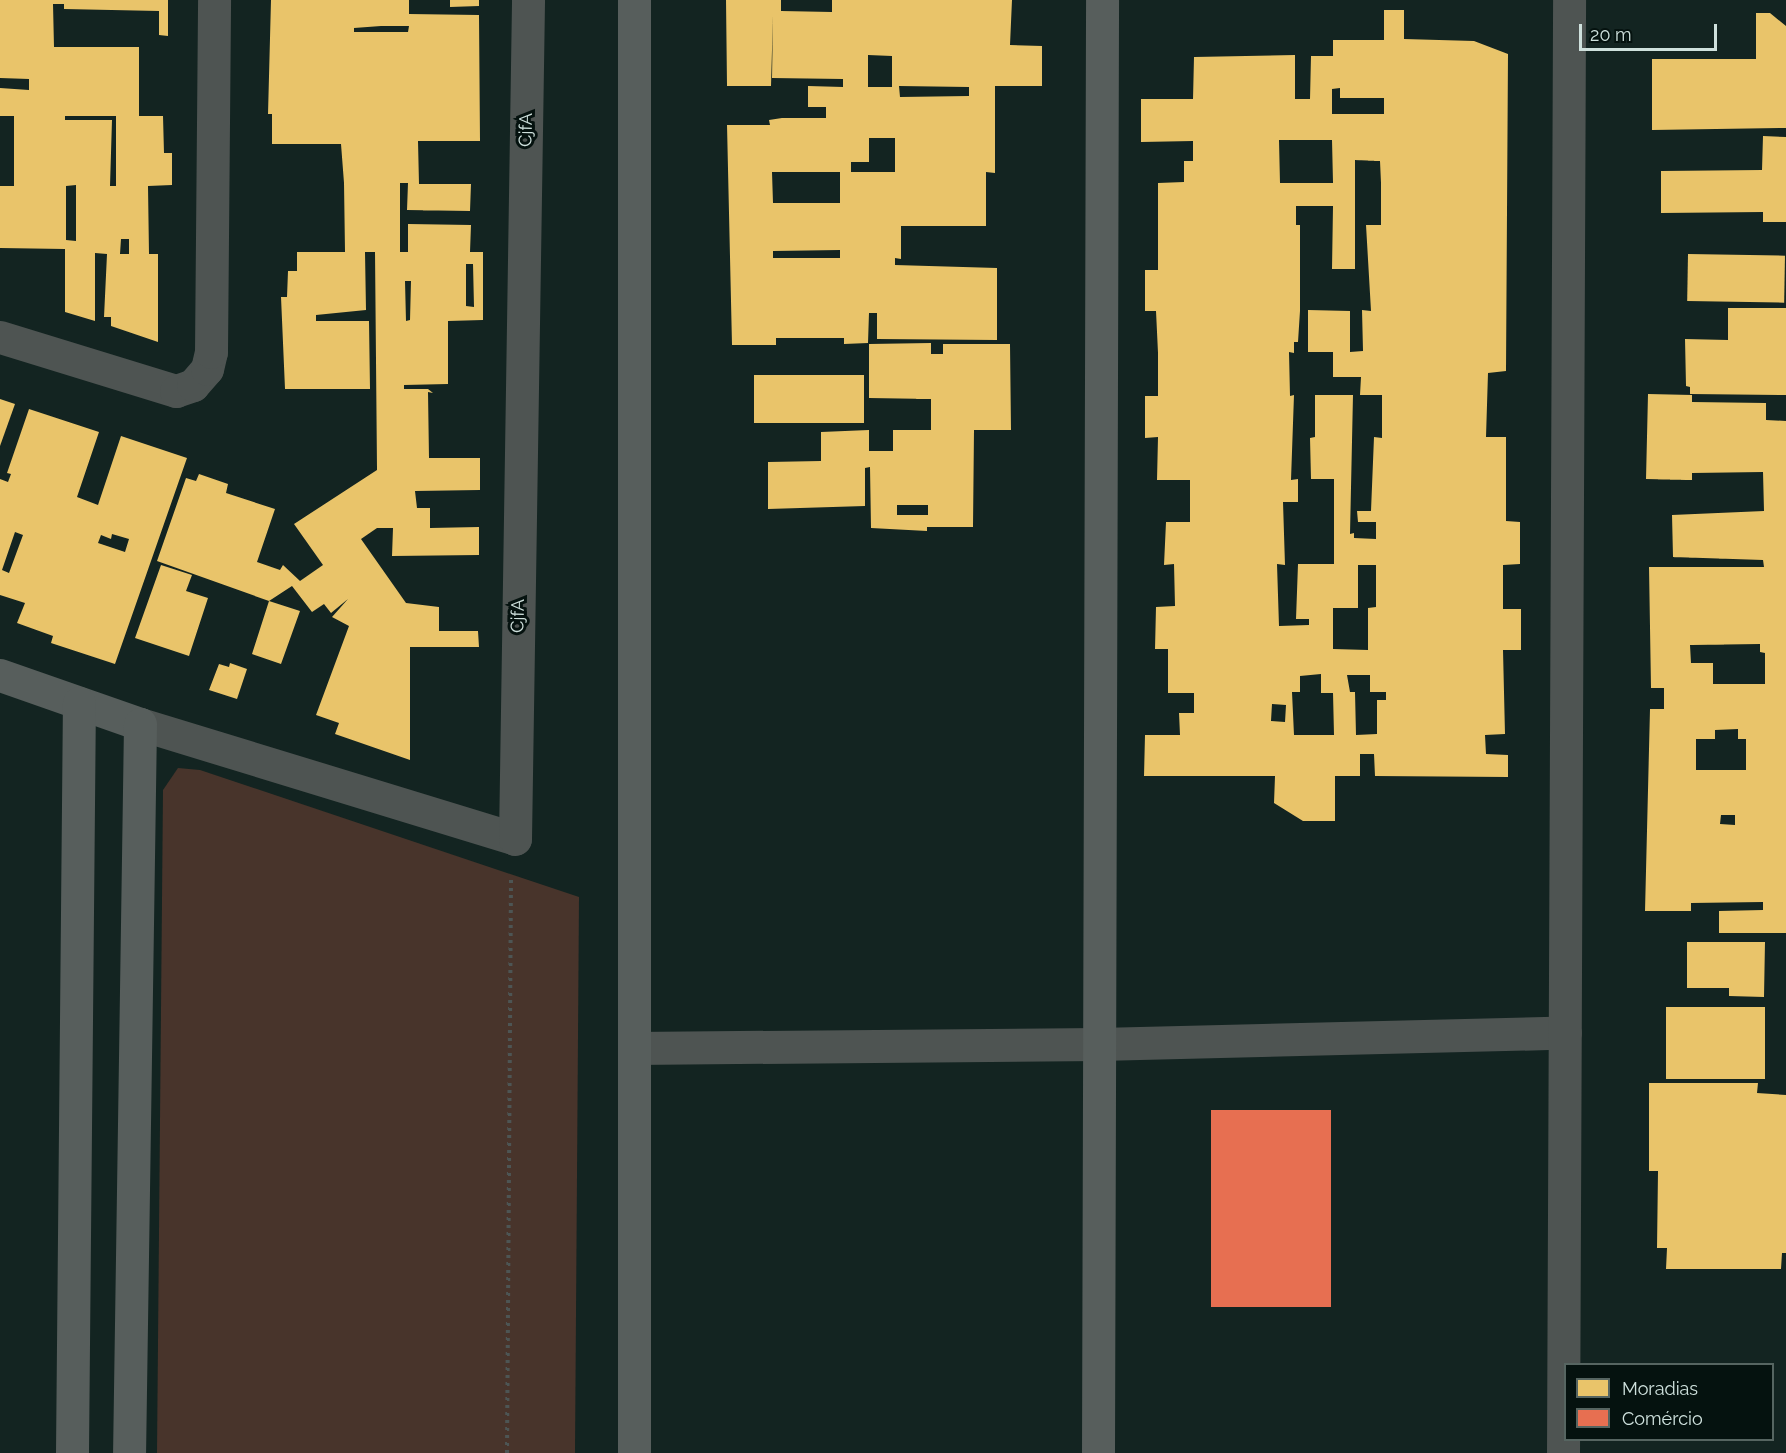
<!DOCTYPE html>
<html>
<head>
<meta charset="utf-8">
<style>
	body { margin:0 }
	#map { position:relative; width:1786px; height:1453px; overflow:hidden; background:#132421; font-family:Raleway,sans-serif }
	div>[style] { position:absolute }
	.green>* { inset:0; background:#48342b }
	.homes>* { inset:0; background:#e9c46a; transform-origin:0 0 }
	.shops>* { inset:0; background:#e76f51; transform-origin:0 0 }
	.path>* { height:4px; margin-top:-2px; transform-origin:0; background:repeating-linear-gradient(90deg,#4d5554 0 3px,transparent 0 7.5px) }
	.street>* { height:33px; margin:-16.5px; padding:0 16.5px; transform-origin:16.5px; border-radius:16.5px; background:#4e5452 }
	.secondary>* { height:33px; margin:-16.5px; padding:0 16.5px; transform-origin:16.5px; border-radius:16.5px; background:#575e5c }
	span { translate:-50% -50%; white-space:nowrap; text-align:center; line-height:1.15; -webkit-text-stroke:6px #05120f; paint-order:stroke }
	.street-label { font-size:18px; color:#cfe1dd }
	.legend { position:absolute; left:1564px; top:1363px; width:210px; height:78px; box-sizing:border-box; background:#05120f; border:2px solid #566561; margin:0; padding:8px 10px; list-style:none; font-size:18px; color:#cfe1dd }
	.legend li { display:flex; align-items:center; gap:12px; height:30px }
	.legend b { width:30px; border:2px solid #566561 }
	.scale { position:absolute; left:1579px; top:24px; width:138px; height:27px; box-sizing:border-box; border:3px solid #cfe1dd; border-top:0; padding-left:8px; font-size:18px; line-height:21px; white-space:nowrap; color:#cfe1dd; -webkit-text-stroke:4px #05120f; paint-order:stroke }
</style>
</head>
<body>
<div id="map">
	<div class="green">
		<i style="clip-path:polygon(178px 768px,200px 770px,579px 897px,575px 1453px,157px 1453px,163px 790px)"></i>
	</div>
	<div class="homes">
		<i style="clip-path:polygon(evenodd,0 0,168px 0,168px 36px,159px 35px,159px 11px,64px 9px,64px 4px,53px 4px,54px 47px,139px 47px,139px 116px,163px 116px,164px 153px,172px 153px,172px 185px,148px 186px,149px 254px,158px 254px,158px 342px,111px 326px,111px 317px,104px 317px,107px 254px,95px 253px,95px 321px,65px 312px,65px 249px,0 248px,0 186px,14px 186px,14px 116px,0 116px,0 88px,29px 90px,29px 79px,0 78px,0 0,65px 116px,116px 116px,116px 186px,110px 186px,112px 120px,65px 120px,65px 116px,0 0,76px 185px,76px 241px,66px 240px,66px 186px,76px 185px,0 0,121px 239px,129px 239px,129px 254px,120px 254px,121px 239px)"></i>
		<i style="clip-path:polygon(evenodd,271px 0,409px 0,409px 14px,479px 15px,480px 141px,418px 141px,419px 184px,471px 184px,470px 211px,407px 210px,408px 183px,400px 183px,400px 252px,408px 252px,408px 224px,471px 225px,470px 252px,483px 252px,483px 320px,448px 321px,448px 384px,404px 385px,404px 389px,428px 389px,433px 393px,428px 392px,429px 458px,480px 458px,480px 490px,415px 491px,417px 508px,430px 508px,430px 528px,479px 527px,479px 555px,392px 556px,393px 528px,377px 528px,361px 539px,406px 603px,439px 607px,439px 631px,478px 631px,479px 647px,410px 647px,410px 760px,335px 734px,339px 723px,316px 715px,349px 626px,332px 617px,348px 599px,331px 613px,324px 604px,312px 612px,292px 586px,269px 601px,300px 611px,281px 664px,252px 654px,269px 601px,157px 561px,186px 478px,196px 481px,199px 474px,228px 484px,226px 493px,275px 509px,257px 562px,280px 570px,283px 565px,300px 581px,323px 565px,294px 524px,377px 470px,375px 252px,365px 252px,366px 310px,316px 315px,316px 321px,369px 321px,370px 389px,285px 389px,281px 297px,287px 297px,288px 271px,297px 271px,297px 252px,345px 252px,344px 183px,341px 144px,272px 144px,272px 114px,268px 114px,271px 0,381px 26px,409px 26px,408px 32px,354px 32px,354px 28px,381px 26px,271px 0,466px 264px,473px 264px,474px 307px,466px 306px,466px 264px,271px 0,405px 281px,411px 281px,410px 320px,406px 321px,405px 281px)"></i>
		<i style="clip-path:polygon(450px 0,479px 0,479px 6px,450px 7px)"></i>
		<i style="clip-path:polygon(evenodd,726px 0,781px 0,781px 11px,832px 12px,832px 0,1012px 0,1010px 45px,1042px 46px,1042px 86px,995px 86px,995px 173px,986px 172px,986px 226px,901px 226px,901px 259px,895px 258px,895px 265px,997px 268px,997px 340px,877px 339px,877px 313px,869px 313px,868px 343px,844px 344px,844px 338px,776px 338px,776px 345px,732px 345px,727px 125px,770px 125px,769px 120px,782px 118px,826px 118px,826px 107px,808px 107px,808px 86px,843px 87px,843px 79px,772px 78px,773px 15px,771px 86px,727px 86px,726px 0,868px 55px,892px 56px,892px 87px,868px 87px,868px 55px,726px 0,899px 86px,969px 87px,969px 96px,900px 97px,899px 86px,726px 0,869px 138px,895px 138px,895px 172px,851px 172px,851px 162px,869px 162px,869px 138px,726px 0,772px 172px,840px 172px,840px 203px,773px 203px,772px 172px,726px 0,840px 250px,840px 258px,773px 258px,773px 251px,840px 250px)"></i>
		<i style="clip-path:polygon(evenodd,1384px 10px,1404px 10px,1404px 39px,1474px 41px,1508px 54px,1506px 371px,1488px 373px,1486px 437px,1506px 437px,1506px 521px,1520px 522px,1520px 564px,1503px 565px,1503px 609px,1521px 609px,1521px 650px,1503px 650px,1505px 734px,1485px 735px,1486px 754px,1508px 755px,1508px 777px,1375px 776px,1374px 754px,1360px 754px,1360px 776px,1335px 776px,1335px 821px,1303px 821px,1274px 803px,1275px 776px,1144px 776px,1145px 735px,1180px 735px,1179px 713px,1194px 713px,1194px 693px,1168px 693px,1168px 649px,1155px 649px,1156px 607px,1175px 606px,1174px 564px,1164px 565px,1166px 522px,1190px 522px,1190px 480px,1157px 480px,1158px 437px,1145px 438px,1145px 396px,1158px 396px,1158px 353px,1156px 311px,1145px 311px,1145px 270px,1158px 270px,1158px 183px,1184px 182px,1184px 161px,1193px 161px,1193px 141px,1141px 142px,1141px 99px,1193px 99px,1194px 57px,1295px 55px,1295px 99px,1310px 99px,1311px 56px,1333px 56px,1333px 40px,1384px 40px,1384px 10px,1340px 88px,1340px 98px,1384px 98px,1384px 114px,1332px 114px,1332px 89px,1340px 88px,1384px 10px,1279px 140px,1332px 140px,1333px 183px,1280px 183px,1279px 140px,1384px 10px,1355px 160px,1380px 161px,1381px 183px,1381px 225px,1366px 225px,1371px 311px,1362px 310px,1363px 351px,1350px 352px,1350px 311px,1308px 310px,1308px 352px,1333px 352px,1333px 377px,1361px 377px,1360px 395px,1382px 395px,1382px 438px,1374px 437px,1371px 511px,1357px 511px,1358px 522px,1376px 522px,1376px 539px,1354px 538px,1354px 533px,1350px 534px,1353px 395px,1315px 395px,1315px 437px,1310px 438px,1311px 479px,1334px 479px,1334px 564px,1298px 564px,1296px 619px,1309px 619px,1309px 625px,1279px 626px,1277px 564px,1285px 565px,1283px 502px,1298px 502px,1298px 479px,1291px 480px,1294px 395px,1290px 396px,1289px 352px,1294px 353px,1294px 342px,1298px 342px,1300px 311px,1300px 225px,1296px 225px,1296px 206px,1333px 206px,1332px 269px,1355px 269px,1355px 160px,1384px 10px,1358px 565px,1376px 565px,1376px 607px,1368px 608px,1368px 650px,1333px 649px,1333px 608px,1358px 608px,1358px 565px,1384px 10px,1321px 674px,1321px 693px,1333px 693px,1334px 735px,1294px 735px,1292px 692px,1300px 692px,1300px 676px,1321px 674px,1384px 10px,1347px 675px,1370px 675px,1370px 692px,1386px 692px,1386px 700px,1377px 700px,1377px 734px,1356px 735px,1355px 692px,1350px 692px,1347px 675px,1384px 10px,1272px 704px,1286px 705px,1285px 722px,1271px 721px,1272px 704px)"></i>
		<i style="clip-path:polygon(1756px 13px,1770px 13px,1786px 26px,1786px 128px,1652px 130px,1652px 59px,1756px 59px)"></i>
		<i style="clip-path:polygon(1763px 136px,1786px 137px,1786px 222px,1763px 222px,1763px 212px,1661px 213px,1661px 171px,1762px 170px)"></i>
		<i style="left:1688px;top:254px;width:97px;height:47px;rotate:1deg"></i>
		<i style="clip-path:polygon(1728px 308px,1786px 308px,1786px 395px,1690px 394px,1690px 387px,1686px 386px,1685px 339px,1728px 340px)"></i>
		<i style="clip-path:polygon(evenodd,931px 343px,931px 354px,943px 354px,943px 344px,1010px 344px,1011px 430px,974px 430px,973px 527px,927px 527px,927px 531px,871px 528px,870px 467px,865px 468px,865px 506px,768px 509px,768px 462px,821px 461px,821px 432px,869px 430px,869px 451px,893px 451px,893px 430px,931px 430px,931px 399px,869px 398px,869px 344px,931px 343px,897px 505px,928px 505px,928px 515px,897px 515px,897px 505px)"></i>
		<i style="left:864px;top:375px;width:48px;height:110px;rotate:90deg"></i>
		<i style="clip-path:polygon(evenodd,1648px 394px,1692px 395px,1692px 402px,1766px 403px,1766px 420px,1786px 421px,1786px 933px,1719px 933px,1719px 911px,1763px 910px,1763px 902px,1691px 903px,1691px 911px,1645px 911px,1650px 709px,1664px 709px,1664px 688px,1651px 688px,1649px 567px,1764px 567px,1763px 560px,1673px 557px,1672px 515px,1764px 511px,1763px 472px,1692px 473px,1692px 480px,1646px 479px,1648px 394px,1760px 644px,1760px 652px,1765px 653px,1765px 684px,1713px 684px,1713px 663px,1691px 663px,1690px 645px,1760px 644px,1648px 394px,1738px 729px,1738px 739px,1746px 739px,1746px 770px,1696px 770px,1696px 739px,1715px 739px,1715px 730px,1738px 729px,1648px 394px,1721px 815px,1735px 815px,1735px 825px,1720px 824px,1721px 815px)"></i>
		<i style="clip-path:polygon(0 399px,15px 404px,0 446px)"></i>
		<i style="clip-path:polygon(evenodd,29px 409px,99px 432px,77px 497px,98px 505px,121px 436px,187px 458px,115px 664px,51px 643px,53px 636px,17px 623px,25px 603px,0 595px,0 479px,8px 482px,11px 474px,7px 473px,29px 409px,15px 532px,23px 535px,9px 573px,2px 570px,15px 532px,29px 409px,112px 534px,129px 539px,125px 552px,98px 543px,101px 535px,111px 539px,112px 534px)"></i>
		<i style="clip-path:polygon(161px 565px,192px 575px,186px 591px,208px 598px,189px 656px,135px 638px)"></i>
		<i style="clip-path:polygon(230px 663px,247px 669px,237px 699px,209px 690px,219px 664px,229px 667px)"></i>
		<i style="clip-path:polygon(1687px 942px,1765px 942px,1764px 997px,1729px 996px,1729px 988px,1687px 988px)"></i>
		<i style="left:1666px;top:1007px;width:99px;height:72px"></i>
		<i style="clip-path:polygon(1649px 1083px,1758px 1083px,1757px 1093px,1786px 1095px,1786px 1253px,1782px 1253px,1781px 1269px,1666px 1269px,1667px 1248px,1657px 1248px,1658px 1171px,1649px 1171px)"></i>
	</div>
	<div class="shops">
		<i style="left:1331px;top:1110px;width:197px;height:120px;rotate:90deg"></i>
	</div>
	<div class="path">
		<i style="left:507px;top:1453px;width:574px;rotate:-89.6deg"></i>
	</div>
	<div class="street">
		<i style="left:0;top:337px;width:184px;rotate:17.1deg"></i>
		<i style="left:176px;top:391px;width:18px;rotate:-19deg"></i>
		<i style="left:193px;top:385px;width:21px;rotate:-49deg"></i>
		<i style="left:207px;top:369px;width:17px;rotate:-77deg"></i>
		<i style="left:211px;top:352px;width:352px;rotate:-89.5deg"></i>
		<i style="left:140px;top:724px;width:392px;rotate:17deg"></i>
		<i style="left:515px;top:839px;width:839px;rotate:-89.11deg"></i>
		<i style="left:634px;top:1048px;width:465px;rotate:-0.5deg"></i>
		<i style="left:1099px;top:1044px;width:466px;rotate:-1.4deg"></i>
		<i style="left:1563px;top:1453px;width:1453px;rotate:-89.76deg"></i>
	</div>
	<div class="secondary">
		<i style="left:634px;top:0;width:1453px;rotate:90deg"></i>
		<i style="left:0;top:675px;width:148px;rotate:19.3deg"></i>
		<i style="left:140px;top:724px;width:729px;rotate:90.86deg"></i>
		<i style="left:72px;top:1453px;width:750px;rotate:-89.47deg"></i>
		<i style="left:1098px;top:1453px;width:1453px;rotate:-89.84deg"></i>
	</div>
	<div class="street-label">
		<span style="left:526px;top:130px;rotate:-89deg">CjfA</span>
		<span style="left:518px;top:616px;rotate:-89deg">CjfA</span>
	</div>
	<ul class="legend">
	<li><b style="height:16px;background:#e9c46a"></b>Moradias</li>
	<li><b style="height:16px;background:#e76f51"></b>Comércio</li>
	</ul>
	<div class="scale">20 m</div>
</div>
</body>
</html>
